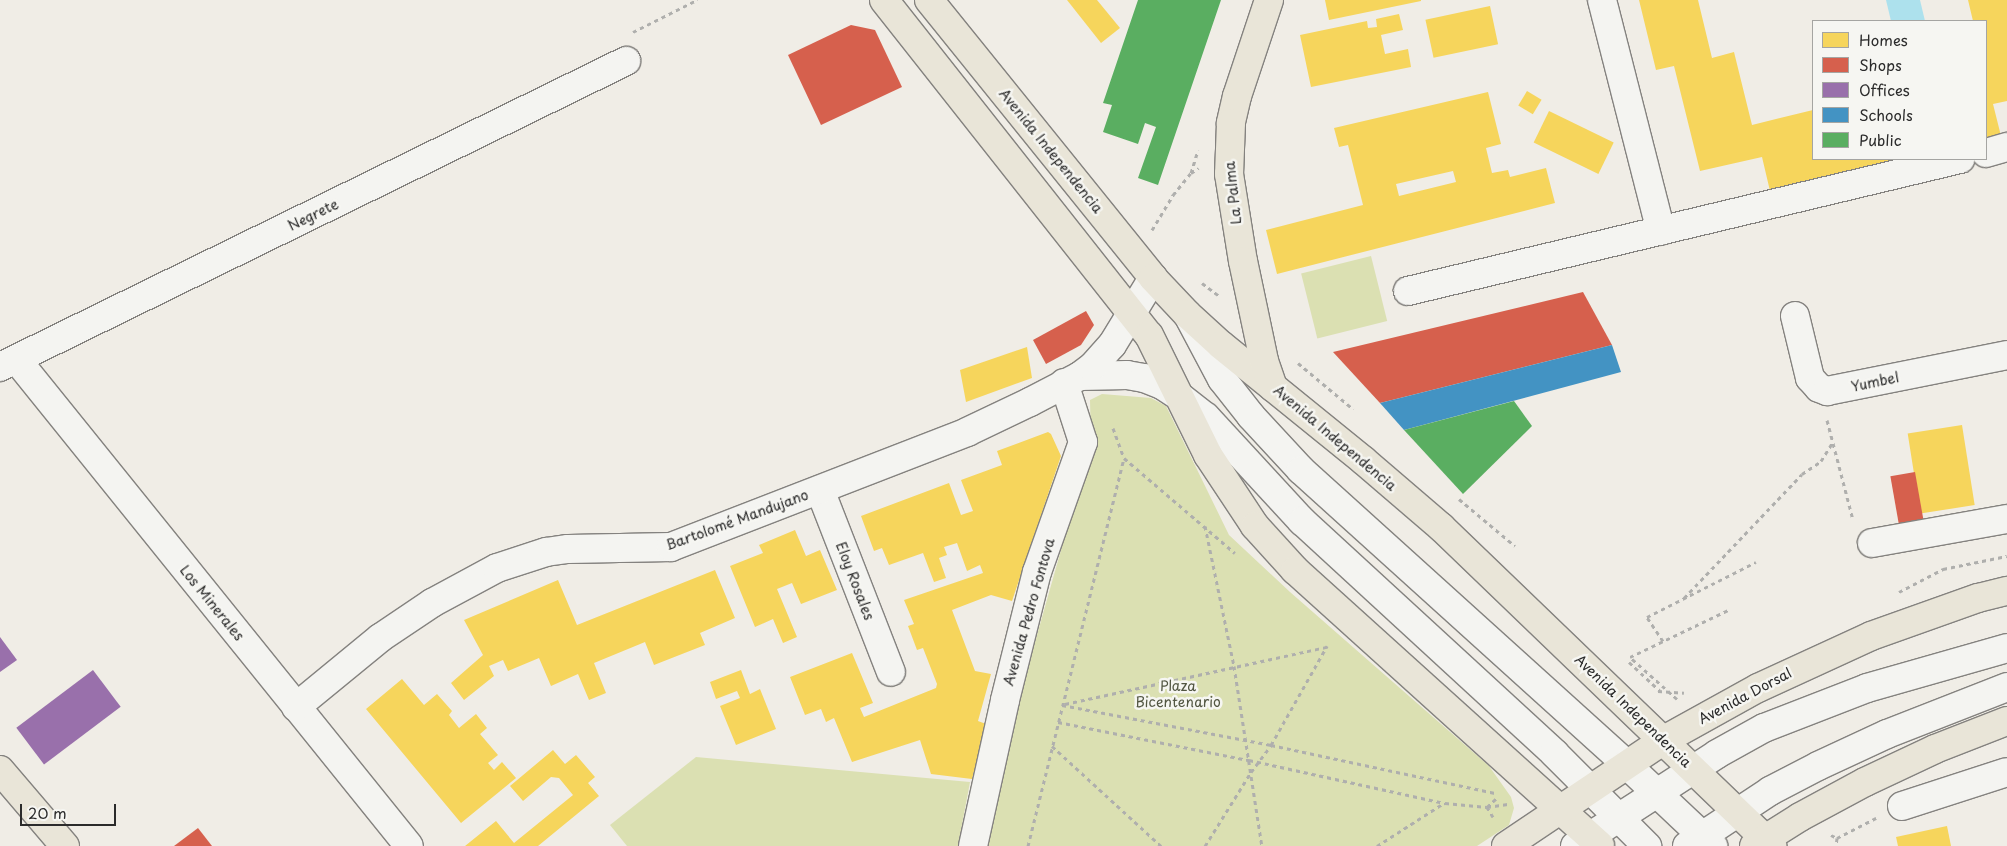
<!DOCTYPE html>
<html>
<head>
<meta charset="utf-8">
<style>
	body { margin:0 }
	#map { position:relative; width:2007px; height:846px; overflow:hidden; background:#f0ede6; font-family:"Playpen Sans",sans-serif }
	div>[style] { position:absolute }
	.green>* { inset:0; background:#dbe0b2; transform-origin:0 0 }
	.water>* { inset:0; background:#ade1ed }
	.homes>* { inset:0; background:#f6d55c; transform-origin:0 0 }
	.shops>* { inset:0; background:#d6604d; transform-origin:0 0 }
	.offices>* { inset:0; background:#9970ab; transform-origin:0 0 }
	.schools>* { inset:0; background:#4393c3 }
	.public>* { inset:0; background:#5aae61 }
	.path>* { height:3px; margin-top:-1.5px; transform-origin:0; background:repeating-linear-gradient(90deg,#afafad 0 4px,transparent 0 8px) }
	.roads { filter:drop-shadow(1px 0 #84827f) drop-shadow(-1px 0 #84827f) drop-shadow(0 1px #84827f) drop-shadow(0 -1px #84827f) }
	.minor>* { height:28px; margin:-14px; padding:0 14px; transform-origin:14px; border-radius:14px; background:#f4f4f1 }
	.major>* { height:28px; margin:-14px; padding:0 14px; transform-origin:14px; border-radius:14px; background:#e9e5d8 }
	span { translate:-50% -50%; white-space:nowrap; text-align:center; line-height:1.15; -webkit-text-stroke:5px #f6f6f2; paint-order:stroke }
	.street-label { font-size:14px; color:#2b2b2b }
	.park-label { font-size:14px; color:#525642 }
	.legend { position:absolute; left:1812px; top:20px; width:175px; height:140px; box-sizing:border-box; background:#f6f6f2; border:1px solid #a5a5a2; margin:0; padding:6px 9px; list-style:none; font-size:15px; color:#2b2b2b }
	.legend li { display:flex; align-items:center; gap:10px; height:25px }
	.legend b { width:25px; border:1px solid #a5a5a2 }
	.scale { position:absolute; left:20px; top:804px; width:96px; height:22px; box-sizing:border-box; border:2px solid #2b2b2b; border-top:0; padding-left:6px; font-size:15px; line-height:18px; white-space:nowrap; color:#2b2b2b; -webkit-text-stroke:4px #f6f6f2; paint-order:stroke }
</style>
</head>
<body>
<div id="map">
	<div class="green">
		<i style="left:1371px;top:256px;width:67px;height:72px;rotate:76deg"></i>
		<i style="clip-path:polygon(1102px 394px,1151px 398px,1166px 406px,1229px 535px,1290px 592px,1489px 766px,1511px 797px,1514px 808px,1509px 825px,1477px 846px,988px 846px,1024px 681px,1091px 444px,1090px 400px)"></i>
		<i style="clip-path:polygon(696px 757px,970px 782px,958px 846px,627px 846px,610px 825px)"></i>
	</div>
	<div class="water">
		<i style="clip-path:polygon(1886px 0,1920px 0,1925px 21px,1891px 21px)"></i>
	</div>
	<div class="homes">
		<i style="clip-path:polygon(1067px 0,1097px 0,1120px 28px,1101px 43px)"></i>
		<i style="clip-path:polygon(1325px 0,1421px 0,1421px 1px,1329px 20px)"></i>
		<i style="clip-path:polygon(1639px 0,1698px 0,1712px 58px,1734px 52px,1752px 125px,1813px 110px,1813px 159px,1902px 159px,1770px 191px,1762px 157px,1700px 171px,1674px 66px,1656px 70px)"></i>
		<i style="clip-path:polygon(1968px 0,2007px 0,2007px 101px,1993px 104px,2001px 136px,1986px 139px,1986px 21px,1973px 21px)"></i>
		<i style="left:1490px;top:6px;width:39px;height:66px;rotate:78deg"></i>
		<i style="clip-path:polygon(1399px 14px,1403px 30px,1381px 35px,1385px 54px,1408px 49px,1411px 67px,1311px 87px,1300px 35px,1367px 21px,1368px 28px,1377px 27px,1376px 19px)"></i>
		<i style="left:1527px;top:91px;width:17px;height:17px;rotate:31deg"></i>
		<i style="clip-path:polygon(evenodd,1488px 92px,1501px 144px,1486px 148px,1492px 173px,1508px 170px,1510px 177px,1546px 168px,1555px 203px,1277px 274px,1266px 230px,1363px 205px,1348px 145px,1339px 147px,1334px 128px,1488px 92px,1453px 171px,1456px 182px,1399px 196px,1396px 184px,1453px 171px)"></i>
		<i style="left:1549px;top:111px;width:72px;height:35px;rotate:26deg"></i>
		<i style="clip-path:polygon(1027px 347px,1032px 378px,966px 402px,960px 370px)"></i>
		<i style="left:1962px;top:425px;width:81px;height:55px;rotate:81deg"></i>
		<i style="clip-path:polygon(1048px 432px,1051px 434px,1061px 456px,1012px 601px,991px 595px,952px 610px,975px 671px,991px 674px,978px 721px,986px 724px,972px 779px,931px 774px,920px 740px,852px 762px,834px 718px,826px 722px,821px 709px,805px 715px,790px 677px,852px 653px,873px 703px,860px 708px,864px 717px,936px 688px,937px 684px,923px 648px,917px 650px,908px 626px,914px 624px,904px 600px,983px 573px,980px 565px,967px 571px,957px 543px,944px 547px,947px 555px,939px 558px,946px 578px,934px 582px,923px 553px,889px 565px,882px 548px,874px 551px,861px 516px,949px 483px,961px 515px,973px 511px,961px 480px,1002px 465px,997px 451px)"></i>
		<i style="clip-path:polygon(795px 530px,806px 556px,820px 550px,837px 590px,801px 604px,792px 583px,777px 589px,797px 637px,783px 643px,773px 619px,755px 627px,730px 566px,763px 553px,759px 545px)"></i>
		<i style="clip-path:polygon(715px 570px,735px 618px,700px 633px,705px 645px,654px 665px,645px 642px,594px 663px,606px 693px,589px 700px,578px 674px,551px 686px,539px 658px,508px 671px,503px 660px,489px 666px,494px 676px,464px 700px,451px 683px,483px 655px,464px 620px,558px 580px,577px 625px)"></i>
		<i style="clip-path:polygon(741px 670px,750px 694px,760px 689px,776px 729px,736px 745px,720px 706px,740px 698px,737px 691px,716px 699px,710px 682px)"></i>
		<i style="clip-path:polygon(402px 679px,424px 705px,437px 694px,452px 711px,449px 715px,459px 728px,476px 714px,487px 728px,480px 734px,498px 755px,488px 763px,494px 770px,502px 762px,516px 778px,461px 823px,366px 709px)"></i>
		<i style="clip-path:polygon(553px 750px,565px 764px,576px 755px,595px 777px,588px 783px,599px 796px,538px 846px,465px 846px,496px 821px,514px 843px,573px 795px,559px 778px,551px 777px,523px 801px,510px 786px)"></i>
		<i style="clip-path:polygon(1947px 826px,1951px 846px,1898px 846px,1896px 837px)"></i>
	</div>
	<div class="shops">
		<i style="clip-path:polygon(851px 25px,875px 30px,902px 87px,821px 125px,788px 55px)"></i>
		<i style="clip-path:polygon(1583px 292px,1612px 345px,1380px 403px,1333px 352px)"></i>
		<i style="clip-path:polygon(1086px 311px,1094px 325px,1081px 345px,1046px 364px,1033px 340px)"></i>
		<i style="left:1915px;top:472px;width:54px;height:25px;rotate:80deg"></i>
		<i style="clip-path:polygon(198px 828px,212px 846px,174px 846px)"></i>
	</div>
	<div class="offices">
		<i style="clip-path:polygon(0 637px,17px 660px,0 672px)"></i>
		<i style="left:93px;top:670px;width:46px;height:96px;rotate:53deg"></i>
	</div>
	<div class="schools">
		<i style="clip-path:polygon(1612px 345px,1621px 372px,1404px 430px,1380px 403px)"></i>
	</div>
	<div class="public">
		<i style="clip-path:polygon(1138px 0,1221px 0,1158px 185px,1138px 178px,1156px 127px,1145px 123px,1138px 144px,1103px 132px,1112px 105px,1103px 103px)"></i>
		<i style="clip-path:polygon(1514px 401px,1532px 426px,1463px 494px,1404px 430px)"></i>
	</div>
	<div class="path">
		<i style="left:633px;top:32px;width:72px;rotate:-26.6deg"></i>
		<i style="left:1191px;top:173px;width:24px;rotate:-73deg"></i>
		<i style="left:1152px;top:230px;width:41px;rotate:-59deg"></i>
		<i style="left:1173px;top:195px;width:28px;rotate:-51deg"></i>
		<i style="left:1191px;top:173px;width:9px;rotate:-32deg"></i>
		<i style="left:1202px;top:283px;width:21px;rotate:37deg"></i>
		<i style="left:1298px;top:363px;width:72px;rotate:39.9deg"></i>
		<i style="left:1827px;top:420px;width:103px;rotate:75.4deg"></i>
		<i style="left:1113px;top:428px;width:32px;rotate:70deg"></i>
		<i style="left:1124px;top:458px;width:146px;rotate:40.6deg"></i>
		<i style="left:1459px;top:499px;width:73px;rotate:40deg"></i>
		<i style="left:1205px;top:526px;width:143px;rotate:78.3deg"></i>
		<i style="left:1234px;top:666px;width:182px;rotate:81.2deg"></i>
		<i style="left:1899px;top:592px;width:50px;rotate:-27.6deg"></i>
		<i style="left:1943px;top:569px;width:65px;rotate:-11.5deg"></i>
		<i style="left:1684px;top:598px;width:171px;rotate:-46.4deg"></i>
		<i style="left:1802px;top:474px;width:23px;rotate:-34deg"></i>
		<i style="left:1821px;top:461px;width:22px;rotate:-58deg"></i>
		<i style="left:1663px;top:641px;width:29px;rotate:-124deg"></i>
		<i style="left:1647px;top:617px;width:122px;rotate:-26.8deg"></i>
		<i style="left:1629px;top:662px;width:42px;rotate:43.1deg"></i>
		<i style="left:1658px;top:691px;width:26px;rotate:4deg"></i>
		<i style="left:1677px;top:699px;width:63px;rotate:-138.2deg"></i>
		<i style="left:1630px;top:657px;width:111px;rotate:-25.6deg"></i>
		<i style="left:1065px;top:704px;width:268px;rotate:-12.3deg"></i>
		<i style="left:1062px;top:705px;width:213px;rotate:10.8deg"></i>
		<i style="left:1271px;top:745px;width:229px;rotate:12.1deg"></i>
		<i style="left:1058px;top:722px;width:195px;rotate:11.3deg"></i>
		<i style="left:1249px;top:760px;width:201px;rotate:12.4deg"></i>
		<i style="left:1445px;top:803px;width:42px;rotate:5.4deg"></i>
		<i style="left:1487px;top:807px;width:21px;rotate:-8deg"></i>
		<i style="left:1052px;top:746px;width:148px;rotate:42.5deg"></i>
		<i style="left:1493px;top:817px;width:12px;rotate:-121deg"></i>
		<i style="left:1487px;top:807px;width:16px;rotate:-43deg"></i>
		<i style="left:1831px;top:835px;width:7px;rotate:27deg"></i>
		<i style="left:1837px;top:838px;width:8px;rotate:97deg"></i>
		<i style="left:1837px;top:838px;width:44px;rotate:-27.1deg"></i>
		<i style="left:1028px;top:846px;width:400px;rotate:-76.1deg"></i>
		<i style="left:1205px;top:846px;width:87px;rotate:-58.1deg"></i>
		<i style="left:1251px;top:772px;width:34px;rotate:-53deg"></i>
		<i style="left:1271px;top:745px;width:114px;rotate:-60.5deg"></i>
		<i style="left:1377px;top:846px;width:80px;rotate:-32.7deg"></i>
	</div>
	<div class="roads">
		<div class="minor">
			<i style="left:1602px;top:0;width:238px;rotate:75.7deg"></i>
			<i style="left:1986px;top:153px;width:22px;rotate:-16deg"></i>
			<i style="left:1408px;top:291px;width:568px;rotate:-13.45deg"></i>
			<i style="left:1795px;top:316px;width:64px;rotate:76.4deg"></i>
			<i style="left:1810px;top:378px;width:13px;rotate:48deg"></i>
			<i style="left:1819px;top:388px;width:9px;rotate:21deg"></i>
			<i style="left:1827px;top:391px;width:184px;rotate:-11.3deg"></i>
			<i style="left:1189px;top:317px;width:70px;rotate:62deg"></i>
			<i style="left:1222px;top:379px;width:47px;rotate:51.9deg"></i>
			<i style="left:1251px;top:416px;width:74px;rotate:47.2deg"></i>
			<i style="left:1301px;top:470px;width:438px;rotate:42.1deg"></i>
			<i style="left:1626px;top:764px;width:120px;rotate:43.3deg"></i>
			<i style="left:17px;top:360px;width:624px;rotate:51.11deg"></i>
			<i style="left:0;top:367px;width:697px;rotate:-26.05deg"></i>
			<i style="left:1080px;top:376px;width:47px;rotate:-1.2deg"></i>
			<i style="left:1127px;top:375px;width:17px;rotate:10deg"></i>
			<i style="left:1144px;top:378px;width:19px;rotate:21deg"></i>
			<i style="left:1162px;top:385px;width:20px;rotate:33deg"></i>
			<i style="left:1179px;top:396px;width:34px;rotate:38deg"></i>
			<i style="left:1206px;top:417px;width:142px;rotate:47.3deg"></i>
			<i style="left:1302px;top:521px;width:343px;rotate:42.6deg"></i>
			<i style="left:1554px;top:753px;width:132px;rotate:45deg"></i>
			<i style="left:820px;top:490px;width:195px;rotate:68.7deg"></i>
			<i style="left:1872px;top:543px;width:137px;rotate:-10.1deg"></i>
			<i style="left:296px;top:707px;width:109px;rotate:-39.4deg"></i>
			<i style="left:380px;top:638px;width:63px;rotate:-33.9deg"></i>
			<i style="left:432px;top:603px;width:74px;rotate:-28.3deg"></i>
			<i style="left:497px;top:568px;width:52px;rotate:-18.1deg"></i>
			<i style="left:546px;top:552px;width:22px;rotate:-8deg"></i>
			<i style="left:568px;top:549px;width:103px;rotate:-1.1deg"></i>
			<i style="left:671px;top:547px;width:318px;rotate:-21.2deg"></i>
			<i style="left:967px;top:432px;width:70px;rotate:-25.5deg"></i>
			<i style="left:1030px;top:402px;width:56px;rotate:-27.5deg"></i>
			<i style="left:1080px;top:376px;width:15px;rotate:-37deg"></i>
			<i style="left:1092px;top:367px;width:30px;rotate:-48deg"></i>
			<i style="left:1112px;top:345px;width:79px;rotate:-58.5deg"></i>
			<i style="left:1902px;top:806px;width:110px;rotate:-17.9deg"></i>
			<i style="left:973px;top:846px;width:149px;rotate:-77.6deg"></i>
			<i style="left:1005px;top:700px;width:132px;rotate:-76deg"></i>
			<i style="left:1037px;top:572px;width:138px;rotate:-70.5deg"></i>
			<i style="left:1083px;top:442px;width:62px;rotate:-107.9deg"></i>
			<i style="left:1575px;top:846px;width:169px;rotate:-32.9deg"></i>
			<i style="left:1717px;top:754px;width:54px;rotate:-29deg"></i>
			<i style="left:1764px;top:728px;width:110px;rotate:-21.2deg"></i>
			<i style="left:1867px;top:688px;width:146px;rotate:-15.9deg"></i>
			<i style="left:1687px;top:846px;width:100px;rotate:-33.5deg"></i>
			<i style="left:1770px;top:791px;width:54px;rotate:-27.5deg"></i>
			<i style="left:1818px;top:766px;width:76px;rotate:-24.9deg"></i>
			<i style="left:1887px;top:734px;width:129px;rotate:-21.4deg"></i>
		</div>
		<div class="major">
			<i style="left:884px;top:0;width:427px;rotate:51.7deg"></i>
			<i style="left:1149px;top:335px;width:134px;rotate:63.8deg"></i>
			<i style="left:1208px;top:455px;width:85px;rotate:56.5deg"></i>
			<i style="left:1255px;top:526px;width:59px;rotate:47.7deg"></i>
			<i style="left:1295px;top:570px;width:411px;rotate:42.1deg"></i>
			<i style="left:929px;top:0;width:357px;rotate:51.1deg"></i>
			<i style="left:1153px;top:278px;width:50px;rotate:46.6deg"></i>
			<i style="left:1187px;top:314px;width:46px;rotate:42.4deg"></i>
			<i style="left:1221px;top:345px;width:184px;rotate:39deg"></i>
			<i style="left:1364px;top:461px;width:101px;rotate:40.6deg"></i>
			<i style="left:1441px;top:527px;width:460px;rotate:43.9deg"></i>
			<i style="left:1269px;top:0;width:101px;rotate:108.4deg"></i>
			<i style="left:1237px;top:96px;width:28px;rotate:103deg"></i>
			<i style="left:1231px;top:123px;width:51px;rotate:92.2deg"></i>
			<i style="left:1229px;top:174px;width:88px;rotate:80.9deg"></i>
			<i style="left:1243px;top:261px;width:102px;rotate:78.1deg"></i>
			<i style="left:1264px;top:361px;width:28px;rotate:71deg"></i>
			<i style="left:0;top:770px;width:100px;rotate:49.5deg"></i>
			<i style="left:1506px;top:846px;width:190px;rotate:-33.9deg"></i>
			<i style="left:1664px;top:740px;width:107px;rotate:-29deg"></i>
			<i style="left:1758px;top:688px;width:124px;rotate:-24.7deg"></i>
			<i style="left:1871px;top:636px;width:114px;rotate:-19.6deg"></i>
			<i style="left:1978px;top:598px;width:30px;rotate:-14deg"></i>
			<i style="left:1754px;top:846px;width:54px;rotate:-32.2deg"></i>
			<i style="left:1800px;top:817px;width:74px;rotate:-28.3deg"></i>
			<i style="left:1865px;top:782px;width:77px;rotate:-25.2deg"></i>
			<i style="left:1935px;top:749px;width:77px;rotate:-21.3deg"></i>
		</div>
	</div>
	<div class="street-label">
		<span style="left:1051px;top:151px;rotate:51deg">Avenida Independencia</span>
		<span style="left:1233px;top:193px;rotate:-96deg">La Palma</span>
		<span style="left:313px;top:215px;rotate:-26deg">Negrete</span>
		<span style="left:1875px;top:382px;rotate:-12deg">Yumbel</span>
		<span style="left:1335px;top:438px;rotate:40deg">Avenida Independencia</span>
		<span style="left:737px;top:520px;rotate:-20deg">Bartolomé Mandujano</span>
		<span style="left:855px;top:581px;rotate:69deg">Eloy Rosales</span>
		<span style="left:212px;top:603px;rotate:51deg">Los Minerales</span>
		<span style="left:1029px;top:612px;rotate:-74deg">Avenida Pedro Fontova</span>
		<span style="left:1745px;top:696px;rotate:-28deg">Avenida Dorsal</span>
		<span style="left:1633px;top:711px;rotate:44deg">Avenida Independencia</span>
	</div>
	<div class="park-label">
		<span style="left:1178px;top:694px">Plaza<br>Bicentenario</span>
	</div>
	<ul class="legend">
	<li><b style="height:14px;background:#f6d55c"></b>Homes</li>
	<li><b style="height:14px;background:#d6604d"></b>Shops</li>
	<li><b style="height:14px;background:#9970ab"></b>Offices</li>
	<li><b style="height:14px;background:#4393c3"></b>Schools</li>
	<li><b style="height:14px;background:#5aae61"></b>Public</li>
	</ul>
	<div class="scale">20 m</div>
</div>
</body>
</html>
